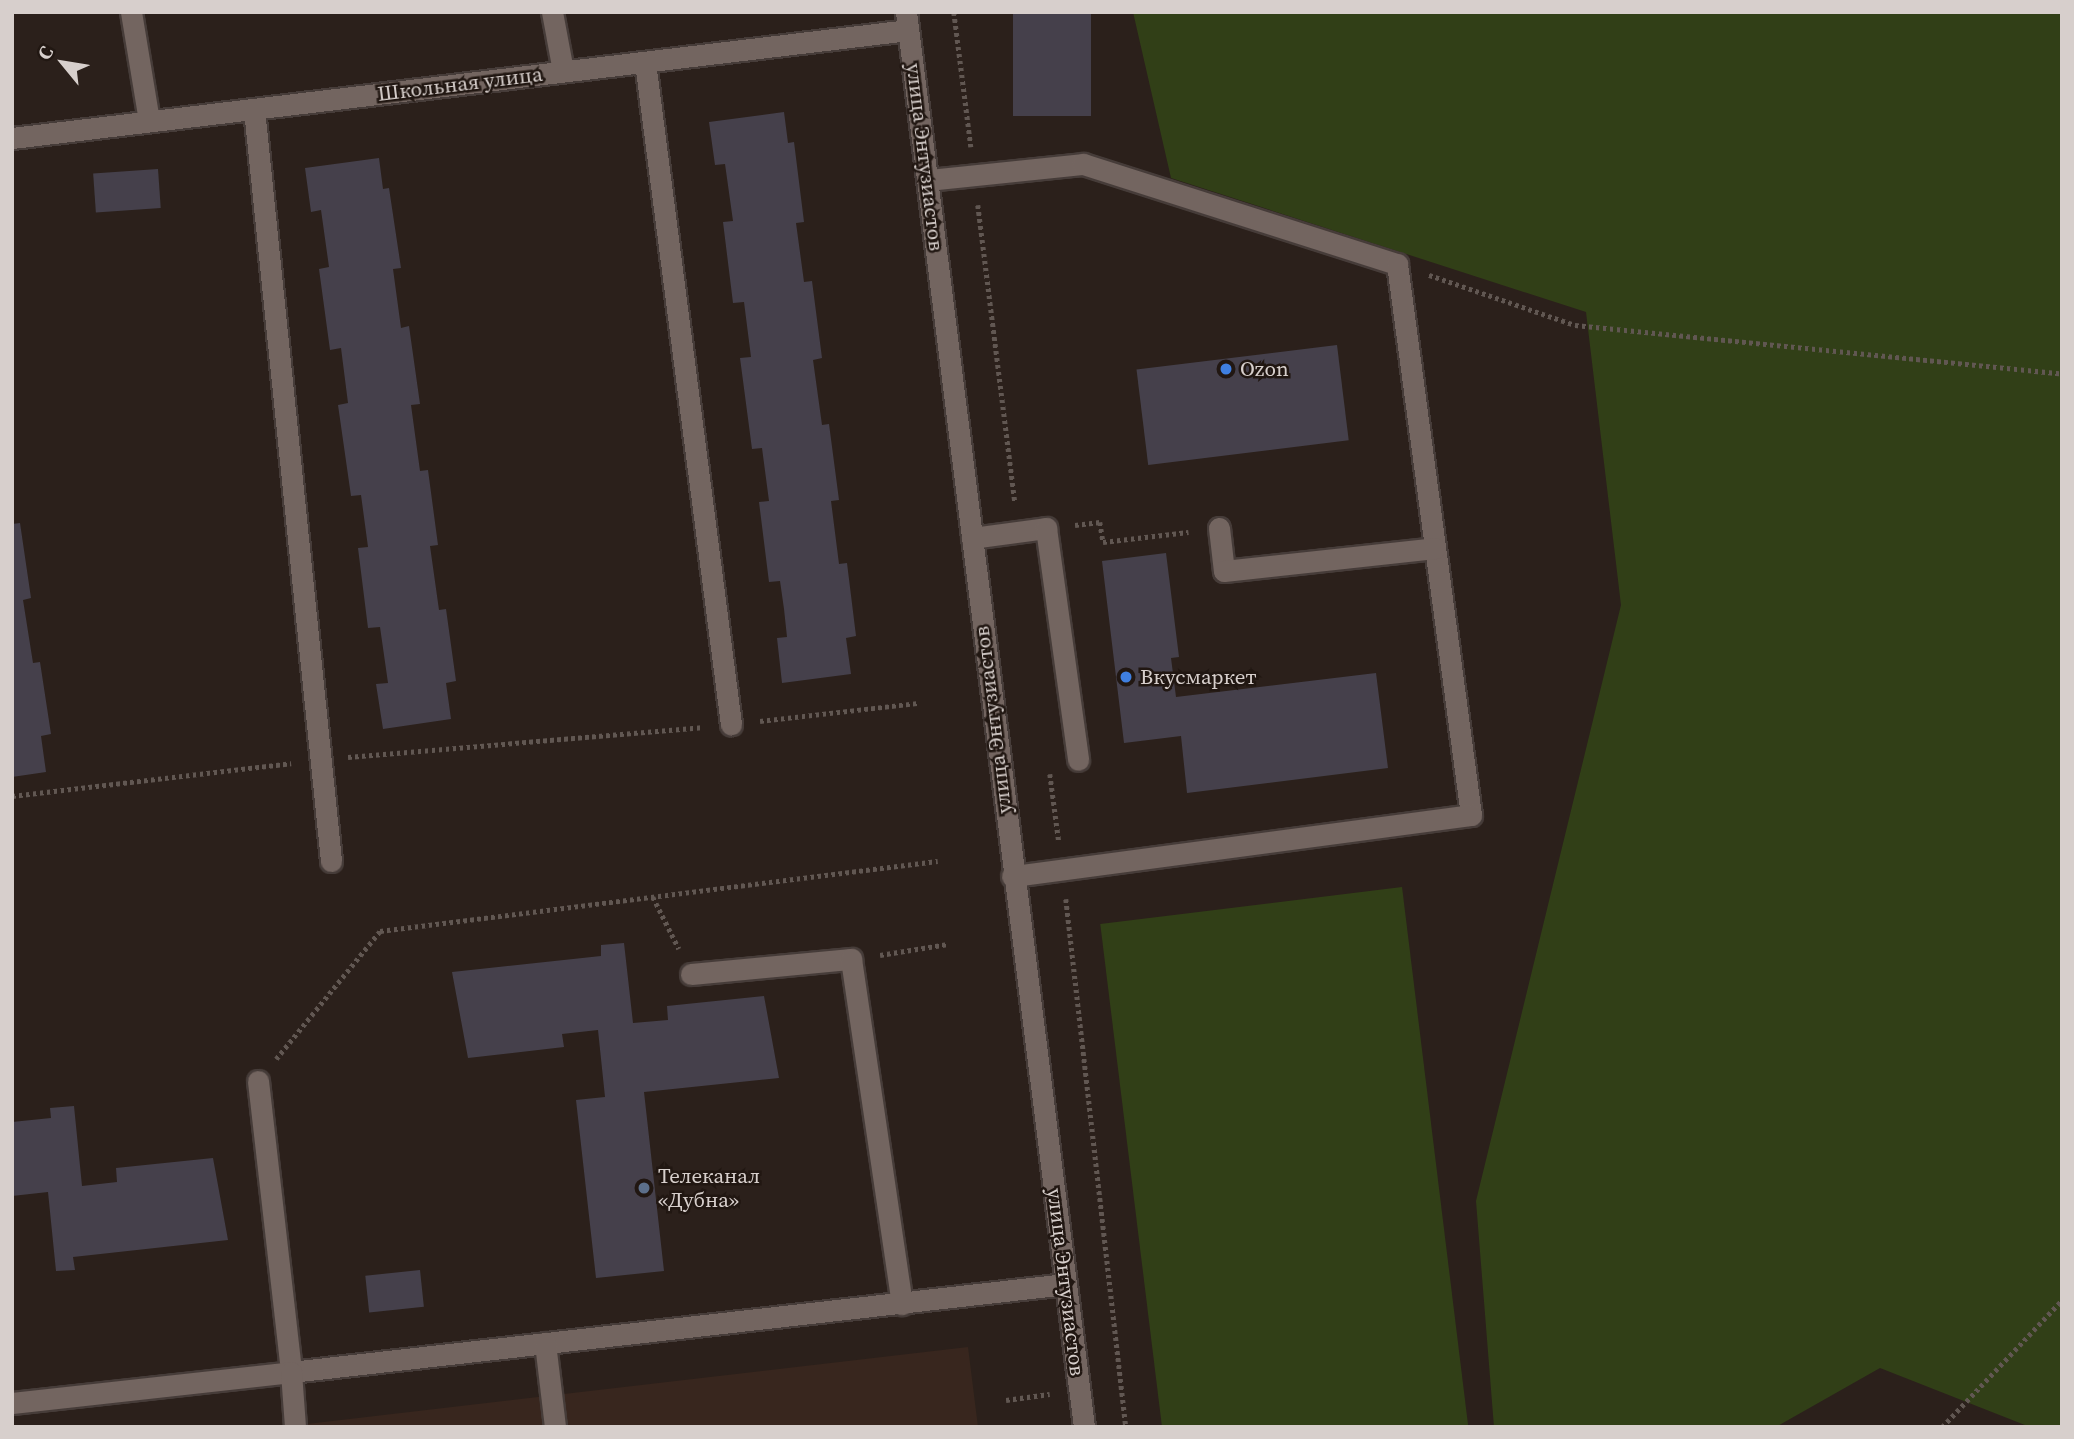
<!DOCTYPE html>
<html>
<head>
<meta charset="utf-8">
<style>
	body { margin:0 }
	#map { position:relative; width:2074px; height:1439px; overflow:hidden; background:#2b201b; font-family:"Source Serif 4",serif }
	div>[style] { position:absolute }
	.built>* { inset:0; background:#38261e }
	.green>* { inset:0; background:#313f17; transform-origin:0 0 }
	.building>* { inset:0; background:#45404b; transform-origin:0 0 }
	.path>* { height:4.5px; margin-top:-2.25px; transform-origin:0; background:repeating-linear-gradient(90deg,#615752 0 3.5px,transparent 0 7px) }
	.roads { filter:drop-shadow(2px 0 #463c39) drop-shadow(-2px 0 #463c39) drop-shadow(0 2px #463c39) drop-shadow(0 -2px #463c39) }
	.lane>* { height:21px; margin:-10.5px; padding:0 10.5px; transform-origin:10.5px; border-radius:10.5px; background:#736560 }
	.street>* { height:21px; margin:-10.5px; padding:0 10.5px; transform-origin:10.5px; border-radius:10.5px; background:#736560 }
	.secondary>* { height:21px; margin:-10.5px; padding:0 10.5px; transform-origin:10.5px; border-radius:10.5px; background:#736560 }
	.dots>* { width:19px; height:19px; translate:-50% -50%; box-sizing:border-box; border:4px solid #211712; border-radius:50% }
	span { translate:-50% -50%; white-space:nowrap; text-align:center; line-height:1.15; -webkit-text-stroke:5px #211712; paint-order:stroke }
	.street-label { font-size:21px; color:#d7cfcc }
	.poi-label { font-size:21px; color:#d7cfcc }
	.left { translate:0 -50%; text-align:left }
	.frame { position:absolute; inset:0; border:14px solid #d7cfcc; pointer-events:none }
	.north { position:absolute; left:28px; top:28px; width:70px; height:70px; -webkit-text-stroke:5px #211712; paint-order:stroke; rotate:300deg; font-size:19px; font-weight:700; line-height:28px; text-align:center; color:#d7cfcc }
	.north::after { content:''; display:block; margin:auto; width:24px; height:32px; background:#d7cfcc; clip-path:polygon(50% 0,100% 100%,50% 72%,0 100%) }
</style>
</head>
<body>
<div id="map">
	<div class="built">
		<i style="clip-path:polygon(968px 1347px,978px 1427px,281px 1427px)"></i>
	</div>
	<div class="green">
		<i style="clip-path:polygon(1133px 12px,2062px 12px,2062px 1427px,2030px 1427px,1880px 1368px,1776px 1427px,1494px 1427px,1476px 1201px,1621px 605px,1586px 312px,1171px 178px)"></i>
		<i style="left:1402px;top:887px;width:544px;height:304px;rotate:83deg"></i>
	</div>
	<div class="building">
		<i style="left:1013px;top:12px;width:78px;height:104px"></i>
		<i style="clip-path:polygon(784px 112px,788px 143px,794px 142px,804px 222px,796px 223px,804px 282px,812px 281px,822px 358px,813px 360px,822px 425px,829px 424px,839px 500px,831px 501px,839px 564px,847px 563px,856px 636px,846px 638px,851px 674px,782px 683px,777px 638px,787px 637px,784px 609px,780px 581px,769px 582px,759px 502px,769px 501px,762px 448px,752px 449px,740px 358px,751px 357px,744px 302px,733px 303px,723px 222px,733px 221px,725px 164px,715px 165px,709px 122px)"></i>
		<i style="clip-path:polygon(379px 158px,383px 189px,389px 188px,401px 268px,393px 269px,401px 328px,409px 326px,420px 404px,411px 405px,420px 471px,428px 470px,438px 545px,430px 546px,439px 610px,446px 609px,456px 681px,446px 683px,451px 719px,383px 729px,376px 684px,388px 683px,380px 627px,368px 628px,358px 548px,368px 547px,361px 495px,351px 496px,338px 405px,348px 403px,341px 348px,330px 350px,319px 269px,329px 267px,321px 210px,311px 212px,305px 168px)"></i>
		<i style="left:158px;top:169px;width:39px;height:65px;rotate:86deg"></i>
		<i style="left:1337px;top:345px;width:96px;height:202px;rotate:83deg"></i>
		<i style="clip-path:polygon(20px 523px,31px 598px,23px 600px,33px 663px,40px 662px,51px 734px,41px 736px,46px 772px,12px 777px,12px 524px)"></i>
		<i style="clip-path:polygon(1166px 553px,1179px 657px,1171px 658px,1176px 697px,1376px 673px,1388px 768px,1187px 793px,1181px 736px,1124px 743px,1102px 561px)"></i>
		<i style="clip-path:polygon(624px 943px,633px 1023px,668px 1020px,667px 1006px,764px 996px,779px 1078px,644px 1092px,664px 1271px,596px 1278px,576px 1100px,605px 1097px,598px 1030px,562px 1034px,564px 1047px,468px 1058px,452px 972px,601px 956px,601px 945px)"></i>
		<i style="clip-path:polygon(74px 1106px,82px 1186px,117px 1182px,116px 1168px,213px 1158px,228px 1240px,73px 1257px,75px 1270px,56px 1271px,48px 1192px,12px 1196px,12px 1122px,51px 1118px,50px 1108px)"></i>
		<i style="left:420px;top:1270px;width:37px;height:55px;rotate:84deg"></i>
	</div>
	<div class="path">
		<i style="left:954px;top:12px;width:136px;rotate:82.8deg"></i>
		<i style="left:978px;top:205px;width:299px;rotate:82.9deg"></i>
		<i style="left:1429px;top:275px;width:154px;rotate:18.9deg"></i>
		<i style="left:1575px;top:325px;width:489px;rotate:5.7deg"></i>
		<i style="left:1075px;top:525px;width:25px;rotate:-7deg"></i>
		<i style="left:1100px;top:522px;width:20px;rotate:81deg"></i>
		<i style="left:1103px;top:542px;width:86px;rotate:-6.7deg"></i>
		<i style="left:760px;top:721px;width:160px;rotate:-6.5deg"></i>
		<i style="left:348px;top:757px;width:355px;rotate:-4.8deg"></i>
		<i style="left:1050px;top:774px;width:69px;rotate:82.5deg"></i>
		<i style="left:12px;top:796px;width:281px;rotate:-6.7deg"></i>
		<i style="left:653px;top:897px;width:58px;rotate:63.4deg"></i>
		<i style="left:1066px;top:899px;width:531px;rotate:83.52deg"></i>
		<i style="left:880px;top:955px;width:69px;rotate:-9.2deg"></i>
		<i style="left:276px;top:1059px;width:165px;rotate:-50.9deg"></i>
		<i style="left:380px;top:931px;width:562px;rotate:-7.15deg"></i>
		<i style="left:1006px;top:1400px;width:44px;rotate:-7.8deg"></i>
		<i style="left:1942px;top:1427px;width:175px;rotate:-46.6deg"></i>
	</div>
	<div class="roads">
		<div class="lane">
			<i style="left:131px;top:12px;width:110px;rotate:80.6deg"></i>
			<i style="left:552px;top:12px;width:60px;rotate:79.4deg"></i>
			<i style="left:645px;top:62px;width:668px;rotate:82.6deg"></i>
			<i style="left:254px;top:109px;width:756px;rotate:84.15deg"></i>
			<i style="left:928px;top:180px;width:156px;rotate:-5.9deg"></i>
			<i style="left:1083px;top:164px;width:330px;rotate:17.7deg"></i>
			<i style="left:1397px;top:264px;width:556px;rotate:82.35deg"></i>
			<i style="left:1471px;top:815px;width:463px;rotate:172.4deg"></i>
			<i style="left:1219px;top:528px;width:43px;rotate:83.4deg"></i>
			<i style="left:1224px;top:571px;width:212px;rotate:-6.2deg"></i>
			<i style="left:972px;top:538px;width:75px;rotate:-7.7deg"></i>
			<i style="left:1046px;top:528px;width:234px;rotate:82.1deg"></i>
			<i style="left:691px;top:974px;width:161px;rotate:-5.4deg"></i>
			<i style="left:851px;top:959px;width:349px;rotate:81.6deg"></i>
			<i style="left:258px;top:1081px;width:293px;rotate:83.5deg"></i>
			<i style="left:291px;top:1372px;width:780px;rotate:-6.48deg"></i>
			<i style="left:545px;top:1343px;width:85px;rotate:83.2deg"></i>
			<i style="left:12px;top:1403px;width:281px;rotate:-6.3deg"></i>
			<i style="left:291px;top:1372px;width:55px;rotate:85.8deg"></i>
		</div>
		<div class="street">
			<i style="left:12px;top:138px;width:902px;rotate:-6.87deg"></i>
		</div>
		<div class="secondary">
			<i style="left:906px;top:12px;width:1426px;rotate:82.83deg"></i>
		</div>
	</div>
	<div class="dots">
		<i style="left:1226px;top:369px;background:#3f7fe0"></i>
		<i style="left:1126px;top:677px;background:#3f7fe0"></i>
		<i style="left:644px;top:1188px;background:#5c6f8a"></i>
	</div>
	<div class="street-label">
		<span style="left:460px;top:84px;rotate:-7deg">Школьная улица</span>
		<span style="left:925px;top:157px;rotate:83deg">улица Энтузиастов</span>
		<span style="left:993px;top:720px;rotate:-97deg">улица Энтузиастов</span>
		<span style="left:1066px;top:1282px;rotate:83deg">улица Энтузиастов</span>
	</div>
	<div class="poi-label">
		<span class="left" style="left:1240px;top:369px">Ozon</span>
		<span class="left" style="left:1140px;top:677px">Вкусмаркет</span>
		<span class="left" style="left:658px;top:1188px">Телеканал<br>«Дубна»</span>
	</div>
	<div class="frame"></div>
	<div class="north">С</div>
</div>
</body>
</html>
